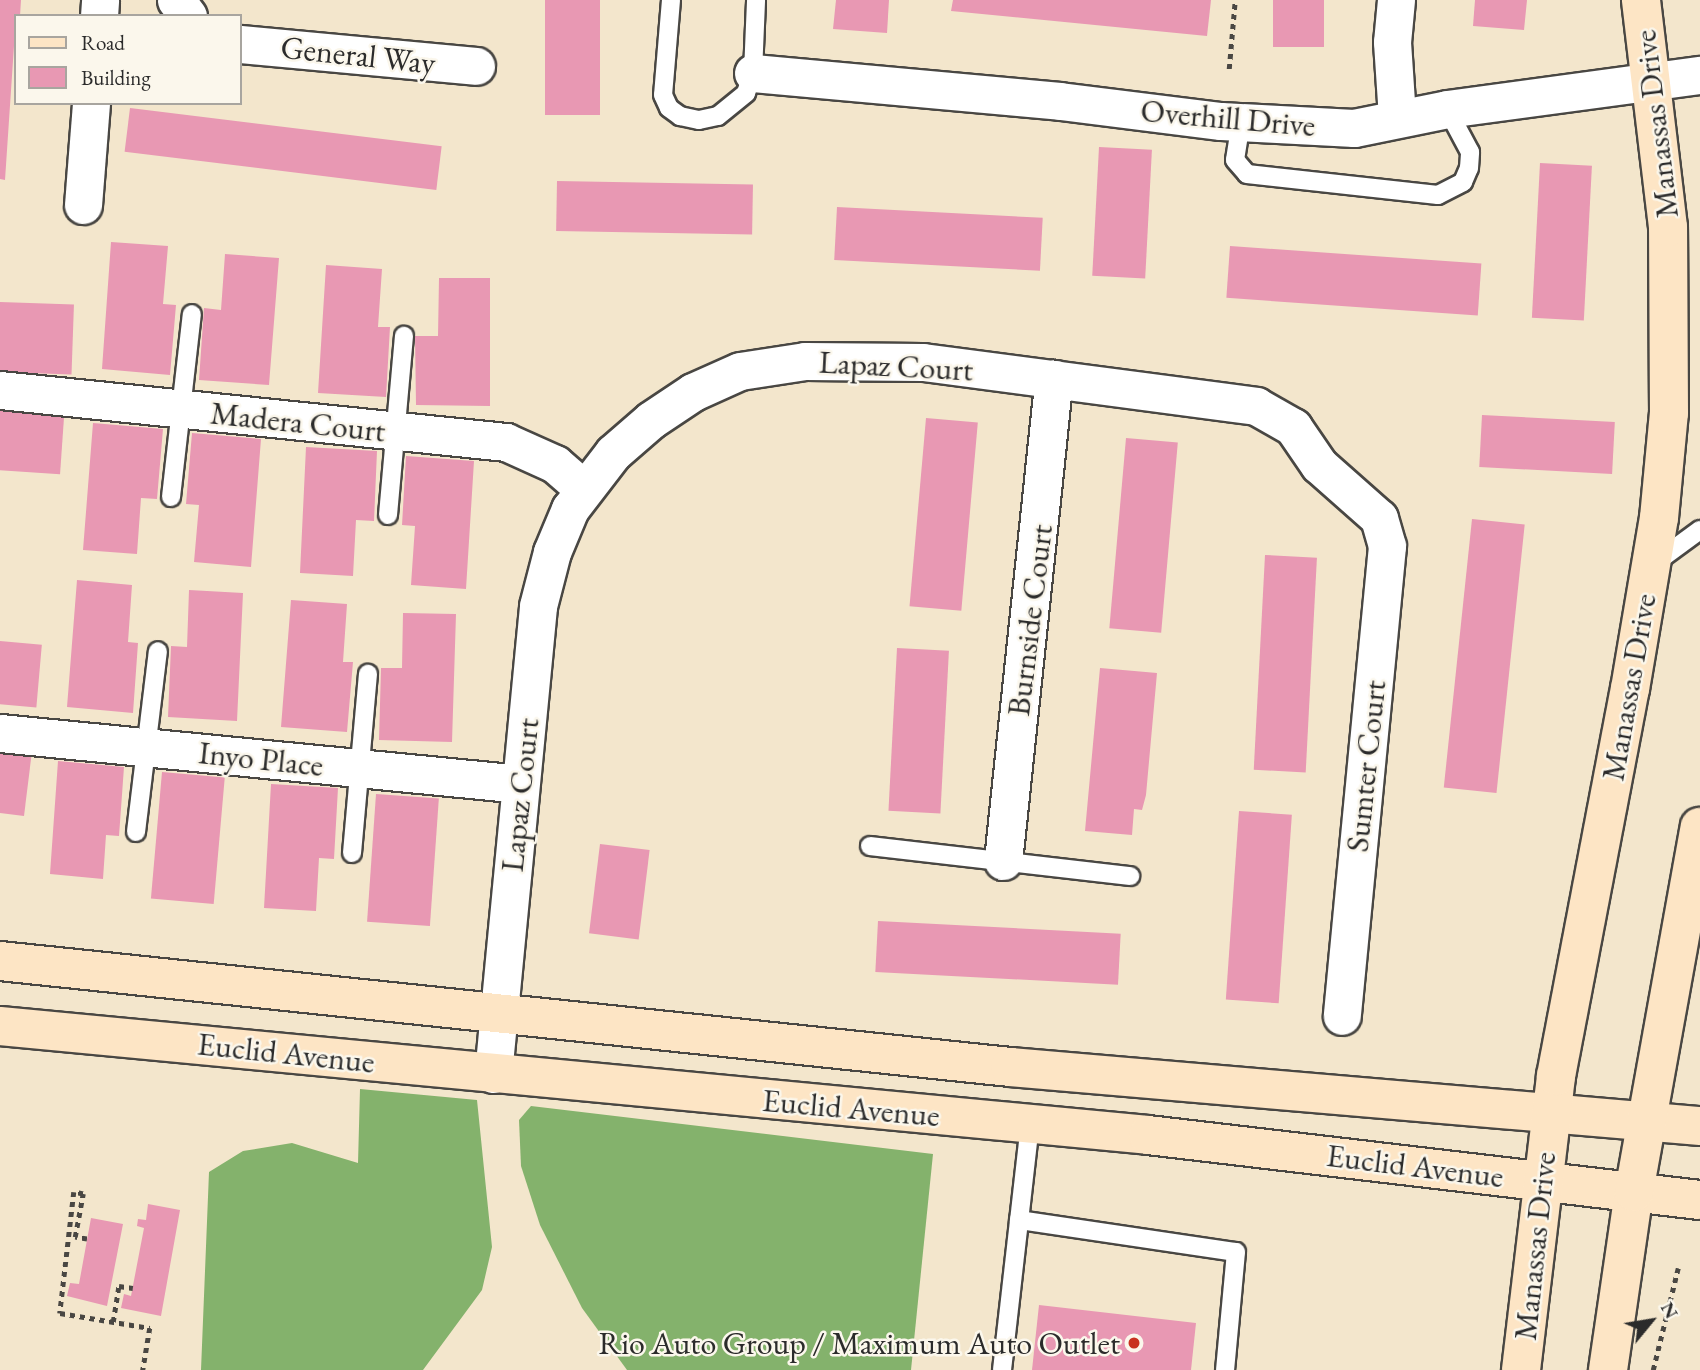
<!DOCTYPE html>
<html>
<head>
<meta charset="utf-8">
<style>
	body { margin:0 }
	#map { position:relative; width:1700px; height:1370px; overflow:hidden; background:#f3e6cc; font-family:"EB Garamond",serif }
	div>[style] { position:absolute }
	.forest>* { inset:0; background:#84b26c }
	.building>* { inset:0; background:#e898b3; transform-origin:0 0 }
	.path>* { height:4.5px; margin-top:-2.25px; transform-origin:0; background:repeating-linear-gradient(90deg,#494743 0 5px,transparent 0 10px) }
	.roads { filter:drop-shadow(2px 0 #494743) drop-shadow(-2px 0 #494743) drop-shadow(0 2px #494743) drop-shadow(0 -2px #494743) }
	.lane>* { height:18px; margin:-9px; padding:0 9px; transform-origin:9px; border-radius:9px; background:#fff }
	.street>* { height:37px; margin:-18.5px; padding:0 18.5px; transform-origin:18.5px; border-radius:18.5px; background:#fff }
	.secondary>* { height:38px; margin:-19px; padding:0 19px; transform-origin:19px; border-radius:19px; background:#fde5c5 }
	.dots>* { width:19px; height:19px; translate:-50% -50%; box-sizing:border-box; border:4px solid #fbf7ec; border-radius:50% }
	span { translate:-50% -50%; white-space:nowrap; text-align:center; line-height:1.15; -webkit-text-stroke:5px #fbf7ec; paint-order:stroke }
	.street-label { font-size:32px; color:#2b2b2b }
	.poi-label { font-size:32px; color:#2b2b2b }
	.right { translate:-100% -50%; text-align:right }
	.legend { position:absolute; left:14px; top:14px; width:228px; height:91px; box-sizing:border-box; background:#fbf7ec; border:2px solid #a8a59f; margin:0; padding:9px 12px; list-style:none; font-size:21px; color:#2b2b2b }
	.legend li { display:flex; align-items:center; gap:14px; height:35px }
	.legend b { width:35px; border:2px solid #a8a59f }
	.north { position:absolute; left:1616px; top:1286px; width:70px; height:70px; -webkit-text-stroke:5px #fbf7ec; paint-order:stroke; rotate:60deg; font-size:19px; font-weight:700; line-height:28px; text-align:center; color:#2b2b2b }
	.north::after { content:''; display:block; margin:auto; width:24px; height:32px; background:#2b2b2b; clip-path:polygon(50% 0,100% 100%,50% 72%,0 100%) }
</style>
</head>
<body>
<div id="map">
	<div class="forest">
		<i style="clip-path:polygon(360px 1089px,477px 1100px,492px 1247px,482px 1290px,423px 1370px,201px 1370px,209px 1172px,243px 1151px,292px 1143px,358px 1163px)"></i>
		<i style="clip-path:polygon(531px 1106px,933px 1154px,911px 1370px,627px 1370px,582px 1308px,540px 1225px,521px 1166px,519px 1120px)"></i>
	</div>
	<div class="building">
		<i style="clip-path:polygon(0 0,21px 0,20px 16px,16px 16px,5px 180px,0 179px)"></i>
		<i style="left:545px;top:0;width:55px;height:115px"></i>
		<i style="clip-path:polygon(836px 0,889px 0,887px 33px,833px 29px)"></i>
		<i style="clip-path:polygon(953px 0,1211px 0,1207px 36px,951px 11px)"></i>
		<i style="left:1273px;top:0;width:51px;height:47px"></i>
		<i style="clip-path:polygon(1475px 0,1527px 0,1524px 30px,1473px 26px)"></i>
		<i style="left:130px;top:108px;width:314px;height:44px;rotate:7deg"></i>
		<i style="left:1099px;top:147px;width:53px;height:129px;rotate:3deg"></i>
		<i style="left:1540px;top:163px;width:52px;height:155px;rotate:3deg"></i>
		<i style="left:557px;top:181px;width:196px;height:50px;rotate:1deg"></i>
		<i style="left:837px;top:207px;width:206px;height:53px;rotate:3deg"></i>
		<i style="clip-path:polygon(111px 242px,168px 246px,163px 304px,176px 305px,170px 375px,102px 369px)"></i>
		<i style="left:1230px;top:246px;width:252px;height:52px;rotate:4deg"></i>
		<i style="clip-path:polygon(225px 254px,279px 258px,269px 385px,199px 380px,204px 308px,221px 310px)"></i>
		<i style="clip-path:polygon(326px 265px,382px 269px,378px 327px,390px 327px,386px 397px,318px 393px)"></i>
		<i style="clip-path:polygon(439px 278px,490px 278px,490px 406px,416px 405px,415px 336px,438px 336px)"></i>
		<i style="left:0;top:302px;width:74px;height:70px;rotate:2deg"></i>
		<i style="left:0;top:401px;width:65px;height:69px;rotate:4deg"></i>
		<i style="left:1482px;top:415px;width:133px;height:52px;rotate:3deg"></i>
		<i style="left:926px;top:418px;width:52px;height:189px;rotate:5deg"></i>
		<i style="clip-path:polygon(93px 423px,163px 429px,157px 499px,141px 498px,137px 554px,83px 550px)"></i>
		<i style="clip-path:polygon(192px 433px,261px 439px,251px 567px,194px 562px,199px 505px,186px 504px)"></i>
		<i style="left:1126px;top:438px;width:52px;height:191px;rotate:5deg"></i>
		<i style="clip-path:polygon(306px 447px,377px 451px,374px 521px,356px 520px,353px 576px,300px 573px)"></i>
		<i style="clip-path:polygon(406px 456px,474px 461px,466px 589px,411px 585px,415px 526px,402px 525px)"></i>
		<i style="left:1472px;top:519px;width:53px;height:270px;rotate:6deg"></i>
		<i style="left:1265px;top:555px;width:52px;height:215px;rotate:3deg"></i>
		<i style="clip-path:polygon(77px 580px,132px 585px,128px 642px,138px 643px,133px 713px,67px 707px)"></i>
		<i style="clip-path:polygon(189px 590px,243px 593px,237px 721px,168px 717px,171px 646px,187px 647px)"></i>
		<i style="clip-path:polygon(291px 600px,347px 604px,343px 662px,353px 662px,347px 732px,281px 727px)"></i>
		<i style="clip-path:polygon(403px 613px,456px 614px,452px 742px,379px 740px,381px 668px,402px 668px)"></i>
		<i style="left:0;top:641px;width:42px;height:63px;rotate:5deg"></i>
		<i style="left:897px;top:648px;width:52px;height:163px;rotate:3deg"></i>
		<i style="clip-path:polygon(1100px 668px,1157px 673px,1146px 795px,1142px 810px,1134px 809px,1132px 835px,1085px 831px)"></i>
		<i style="clip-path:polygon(0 747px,32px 751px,24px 816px,0 813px)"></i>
		<i style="clip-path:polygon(58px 761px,124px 767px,119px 836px,106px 835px,103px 879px,50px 874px)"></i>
		<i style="left:162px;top:772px;width:63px;height:127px;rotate:5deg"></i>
		<i style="clip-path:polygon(271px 784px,338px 788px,334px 859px,319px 858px,316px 911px,264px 908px)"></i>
		<i style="left:376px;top:794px;width:63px;height:128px;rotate:4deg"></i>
		<i style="left:1239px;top:811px;width:53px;height:189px;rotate:4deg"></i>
		<i style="left:600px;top:844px;width:50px;height:90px;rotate:7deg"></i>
		<i style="left:878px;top:921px;width:243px;height:51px;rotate:3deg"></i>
		<i style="clip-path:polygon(148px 1204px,180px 1210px,161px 1316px,121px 1308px,124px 1294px,131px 1296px,144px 1228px,137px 1226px,138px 1219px,146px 1220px)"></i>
		<i style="clip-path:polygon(91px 1218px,123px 1224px,107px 1306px,67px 1296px,70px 1283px,79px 1284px)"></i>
		<i style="clip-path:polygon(1039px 1305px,1196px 1323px,1191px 1370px,1032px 1370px)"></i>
	</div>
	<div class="path">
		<i style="left:1229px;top:69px;width:69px;rotate:-85deg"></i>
		<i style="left:87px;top:1239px;width:12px;rotate:-171deg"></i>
		<i style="left:75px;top:1237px;width:44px;rotate:-79.5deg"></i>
		<i style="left:83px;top:1194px;width:9px;rotate:-167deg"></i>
		<i style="left:74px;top:1192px;width:122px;rotate:96.6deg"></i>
		<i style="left:60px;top:1313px;width:91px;rotate:9.5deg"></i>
		<i style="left:150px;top:1328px;width:43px;rotate:99.5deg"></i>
		<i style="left:113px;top:1322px;width:36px;rotate:-81deg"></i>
		<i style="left:119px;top:1286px;width:14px;rotate:8deg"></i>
		<i style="left:1653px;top:1370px;width:105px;rotate:-76.2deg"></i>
	</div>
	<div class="roads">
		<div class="lane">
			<i style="left:671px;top:0;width:95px;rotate:94.8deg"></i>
			<i style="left:663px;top:95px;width:14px;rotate:65deg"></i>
			<i style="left:669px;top:108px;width:14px;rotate:36deg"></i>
			<i style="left:680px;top:116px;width:19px;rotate:12deg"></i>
			<i style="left:699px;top:120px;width:19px;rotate:-12deg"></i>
			<i style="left:718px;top:116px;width:36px;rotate:-39deg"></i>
			<i style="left:746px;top:93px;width:21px;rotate:-71deg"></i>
			<i style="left:753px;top:73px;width:73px;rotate:-87.6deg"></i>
			<i style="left:1241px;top:122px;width:38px;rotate:99deg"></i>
			<i style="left:1235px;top:160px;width:18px;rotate:49deg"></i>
			<i style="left:1247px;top:174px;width:192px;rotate:6.3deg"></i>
			<i style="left:1438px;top:195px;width:28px;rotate:-27deg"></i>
			<i style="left:1463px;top:182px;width:15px;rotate:-67deg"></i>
			<i style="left:1469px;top:168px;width:16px;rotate:-86deg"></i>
			<i style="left:1470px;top:152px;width:49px;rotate:-118.1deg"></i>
			<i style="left:171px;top:497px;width:184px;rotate:-83.5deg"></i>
			<i style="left:388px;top:515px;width:180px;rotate:-84.9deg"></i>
			<i style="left:1655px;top:563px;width:56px;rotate:-36.3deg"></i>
			<i style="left:136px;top:832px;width:182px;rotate:-83.1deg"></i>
			<i style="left:870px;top:846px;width:262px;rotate:6.6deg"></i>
			<i style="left:352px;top:853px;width:180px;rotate:-84.9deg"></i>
			<i style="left:1019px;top:1220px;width:219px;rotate:8.4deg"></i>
			<i style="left:1236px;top:1252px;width:119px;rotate:95.3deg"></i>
			<i style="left:1002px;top:1370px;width:248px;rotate:-83.5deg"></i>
		</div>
		<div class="street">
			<i style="left:176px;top:0;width:20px;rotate:53deg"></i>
			<i style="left:1396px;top:0;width:42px;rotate:95.4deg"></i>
			<i style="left:1392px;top:42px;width:76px;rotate:86.2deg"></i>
			<i style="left:99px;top:16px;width:16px;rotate:-86deg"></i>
			<i style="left:240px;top:44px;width:237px;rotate:5.3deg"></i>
			<i style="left:753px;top:73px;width:308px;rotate:5.2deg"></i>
			<i style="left:1060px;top:101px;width:162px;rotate:7.1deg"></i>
			<i style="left:1221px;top:121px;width:133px;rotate:3deg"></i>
			<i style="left:1354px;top:128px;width:95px;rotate:-11.5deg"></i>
			<i style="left:1447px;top:109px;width:255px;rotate:-7.7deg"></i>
			<i style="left:83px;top:205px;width:102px;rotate:-85.5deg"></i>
			<i style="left:0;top:390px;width:509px;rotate:5.87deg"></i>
			<i style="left:506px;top:442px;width:54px;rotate:24.2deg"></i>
			<i style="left:555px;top:464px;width:37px;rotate:41deg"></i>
			<i style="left:0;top:733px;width:523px;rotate:5.59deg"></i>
			<i style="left:1003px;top:861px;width:485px;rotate:-84deg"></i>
			<i style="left:493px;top:1074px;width:470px;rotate:-84.5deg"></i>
			<i style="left:538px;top:606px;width:56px;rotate:-75.5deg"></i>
			<i style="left:552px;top:552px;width:47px;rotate:-67.3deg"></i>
			<i style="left:570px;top:509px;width:71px;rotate:-52.5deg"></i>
			<i style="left:613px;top:453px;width:50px;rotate:-41deg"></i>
			<i style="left:651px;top:420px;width:50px;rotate:-33.7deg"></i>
			<i style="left:693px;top:392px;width:51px;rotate:-24.1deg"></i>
			<i style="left:740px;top:371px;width:66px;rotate:-8.7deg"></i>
			<i style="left:805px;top:361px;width:118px;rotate:0.5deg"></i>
			<i style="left:923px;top:362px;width:336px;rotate:7.5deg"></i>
			<i style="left:1256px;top:406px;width:43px;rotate:29.6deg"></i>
			<i style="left:1293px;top:427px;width:46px;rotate:55.6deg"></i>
			<i style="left:1319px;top:465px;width:80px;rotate:41.5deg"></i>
			<i style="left:1379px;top:518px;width:29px;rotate:74deg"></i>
			<i style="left:1387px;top:546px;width:472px;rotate:95.5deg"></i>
		</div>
		<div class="secondary">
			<i style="left:0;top:961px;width:1016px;rotate:5.99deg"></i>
			<i style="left:1010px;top:1067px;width:693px;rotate:4.89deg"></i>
			<i style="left:0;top:1026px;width:1153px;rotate:5.42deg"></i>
			<i style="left:1148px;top:1135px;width:556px;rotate:6.72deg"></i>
			<i style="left:1521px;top:1370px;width:296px;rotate:-83.2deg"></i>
			<i style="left:1556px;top:1076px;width:394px;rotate:-79.2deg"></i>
			<i style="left:1630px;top:689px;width:173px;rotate:-80.4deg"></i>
			<i style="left:1659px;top:518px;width:105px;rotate:-84.6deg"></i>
			<i style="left:1669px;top:413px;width:186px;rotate:-90.3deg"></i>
			<i style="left:1668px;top:227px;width:229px;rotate:-96.8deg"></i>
			<i style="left:1608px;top:1370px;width:180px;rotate:-81.7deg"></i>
			<i style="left:1634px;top:1192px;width:371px;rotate:-79.8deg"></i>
		</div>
	</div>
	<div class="dots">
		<i style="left:1134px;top:1343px;background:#c8321e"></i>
	</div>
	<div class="street-label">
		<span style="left:358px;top:55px;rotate:6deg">General Way</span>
		<span style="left:1228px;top:118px;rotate:5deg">Overhill Drive</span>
		<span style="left:1656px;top:124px;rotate:-97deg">Manassas Drive</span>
		<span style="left:896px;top:366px;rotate:3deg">Lapaz Court</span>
		<span style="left:298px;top:422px;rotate:6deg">Madera Court</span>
		<span style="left:1030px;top:620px;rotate:-83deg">Burnside Court</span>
		<span style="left:1629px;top:687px;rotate:-80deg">Manassas Drive</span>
		<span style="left:261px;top:759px;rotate:6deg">Inyo Place</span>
		<span style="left:1366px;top:766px;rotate:-84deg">Sumter Court</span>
		<span style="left:520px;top:795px;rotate:-84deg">Lapaz Court</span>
		<span style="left:286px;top:1053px;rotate:6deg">Euclid Avenue</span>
		<span style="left:851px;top:1108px;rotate:5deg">Euclid Avenue</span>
		<span style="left:1415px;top:1166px;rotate:7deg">Euclid Avenue</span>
		<span style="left:1535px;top:1246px;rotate:-84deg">Manassas Drive</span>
	</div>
	<div class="poi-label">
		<span class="right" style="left:1120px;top:1343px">Rio Auto Group / Maximum Auto Outlet</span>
	</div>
	<ul class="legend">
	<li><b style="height:9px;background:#fde5c5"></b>Road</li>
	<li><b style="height:19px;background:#e898b3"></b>Building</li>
	</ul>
	<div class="north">N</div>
</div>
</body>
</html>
